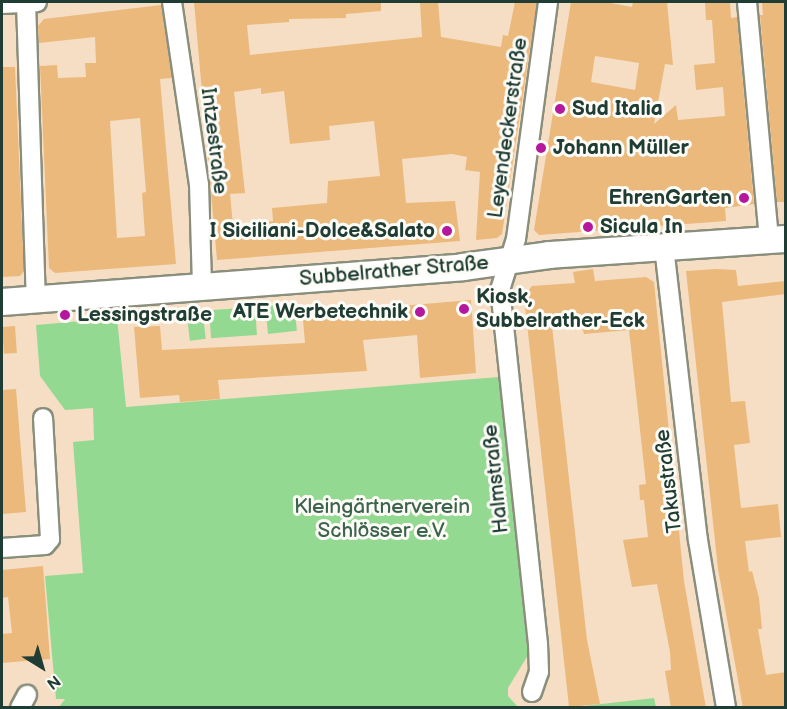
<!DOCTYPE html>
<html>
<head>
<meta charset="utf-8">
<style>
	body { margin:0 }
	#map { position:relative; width:787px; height:709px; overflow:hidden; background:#f5dec3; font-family:"Balsamiq Sans",sans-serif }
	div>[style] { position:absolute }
	.green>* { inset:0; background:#94d992; transform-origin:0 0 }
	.building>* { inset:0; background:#ebb97c; transform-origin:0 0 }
	.roads { filter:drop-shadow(2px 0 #8a8e7c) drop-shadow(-2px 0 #8a8e7c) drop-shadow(0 2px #8a8e7c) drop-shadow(0 -2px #8a8e7c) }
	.street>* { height:18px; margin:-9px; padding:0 9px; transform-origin:9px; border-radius:9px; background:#fff }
	.secondary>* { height:26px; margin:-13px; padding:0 13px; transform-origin:13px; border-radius:13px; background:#fff }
	.dots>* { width:16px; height:16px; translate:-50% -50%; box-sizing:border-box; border:3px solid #fdfcf7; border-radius:50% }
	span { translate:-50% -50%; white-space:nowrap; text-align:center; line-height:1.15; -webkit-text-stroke:6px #fdfcf7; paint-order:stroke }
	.poi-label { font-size:21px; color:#1f3d34; font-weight:700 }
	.left { translate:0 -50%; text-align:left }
	.right { translate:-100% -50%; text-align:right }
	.street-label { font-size:21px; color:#1f3d34 }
	.park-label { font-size:21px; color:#3c644c }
	.frame { position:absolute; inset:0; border:3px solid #1f3d34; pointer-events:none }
	.north { position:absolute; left:12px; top:637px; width:60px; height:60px; -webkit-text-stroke:4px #fdfcf7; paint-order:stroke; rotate:143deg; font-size:16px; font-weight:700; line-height:24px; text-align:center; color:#1f3d34 }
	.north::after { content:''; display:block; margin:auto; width:21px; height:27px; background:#1f3d34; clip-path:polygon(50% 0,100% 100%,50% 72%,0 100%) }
</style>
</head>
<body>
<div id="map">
	<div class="green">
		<i style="left:294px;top:303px;width:28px;height:29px;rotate:84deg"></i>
		<i style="left:255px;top:307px;width:28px;height:46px;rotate:86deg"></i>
		<i style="left:203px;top:316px;width:23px;height:16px;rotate:83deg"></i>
		<i style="clip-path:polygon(117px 318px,126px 407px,499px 377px,528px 655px,508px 688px,508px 696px,518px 707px,59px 707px,65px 699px,56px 699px,45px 576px,83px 573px,73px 442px,94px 440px,93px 408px,65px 410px,40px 376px,36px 325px)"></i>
		<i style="clip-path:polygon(654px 698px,656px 707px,567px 708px)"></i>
	</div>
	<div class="building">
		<i style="clip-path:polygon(evenodd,194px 2px,381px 2px,381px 11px,346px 14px,346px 18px,289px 19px,289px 22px,247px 25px,250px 55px,422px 37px,420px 2px,438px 2px,441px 37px,501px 47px,503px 35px,508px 36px,515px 2px,537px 2px,502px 234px,497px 238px,476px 240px,480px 172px,465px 170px,467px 157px,452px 154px,402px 159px,406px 203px,455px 201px,460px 241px,217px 260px,194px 2px,261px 88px,261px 94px,284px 91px,290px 144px,330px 140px,329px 126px,374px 121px,380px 176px,328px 181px,327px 203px,272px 208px,273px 221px,233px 225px,230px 194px,245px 193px,234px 92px,261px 88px)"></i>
		<i style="clip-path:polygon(evenodd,571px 2px,605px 2px,632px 7px,633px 2px,667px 2px,673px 65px,665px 64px,654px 124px,676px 105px,678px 120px,725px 116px,723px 87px,696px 90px,694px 65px,715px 63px,712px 20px,706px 20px,705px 2px,730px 2px,731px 18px,737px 17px,754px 204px,725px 208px,726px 221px,539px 235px,534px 230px,571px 2px,595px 56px,639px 63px,635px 90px,591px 82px,595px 56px)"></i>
		<i style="clip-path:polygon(762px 2px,786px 2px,786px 202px,777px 202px,760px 15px,763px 15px)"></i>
		<i style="clip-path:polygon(evenodd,161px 5px,172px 78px,160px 79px,176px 264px,55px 273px,49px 268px,40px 66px,57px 65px,58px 78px,86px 77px,85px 63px,96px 63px,95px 37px,39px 43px,38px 26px,44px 19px,161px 5px,140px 118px,146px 192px,142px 193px,145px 236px,117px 238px,110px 121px,140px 118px)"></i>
		<i style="clip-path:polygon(2px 67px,15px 67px,24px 271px,20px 276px,2px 277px)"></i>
		<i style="clip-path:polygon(593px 269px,595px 281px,646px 277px,654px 282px,684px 581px,706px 708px,671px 708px,665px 671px,671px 670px,670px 652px,657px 584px,632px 587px,623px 540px,648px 537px,644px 500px,640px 500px,639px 485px,646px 484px,629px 330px,584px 334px,579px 315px,551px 317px,587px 640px,600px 704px,569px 707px,524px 296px,532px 286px,575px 283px,573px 272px)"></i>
		<i style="clip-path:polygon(716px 269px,736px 270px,738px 286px,786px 281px,786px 294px,722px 302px,731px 402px,745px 401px,750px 443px,734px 445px,741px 508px,778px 504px,781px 537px,745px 541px,749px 572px,752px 571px,759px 598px,762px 629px,758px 629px,766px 675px,786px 672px,786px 708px,743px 708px,718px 569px,686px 271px)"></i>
		<i style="clip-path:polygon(471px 300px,476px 373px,420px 378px,417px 335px,363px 340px,367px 371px,218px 380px,220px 399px,180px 402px,179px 395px,140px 398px,134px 327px,160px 326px,162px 350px,305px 343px,303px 320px,327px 318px,331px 308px,341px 311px)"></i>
		<i style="left:15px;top:326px;width:27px;height:13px;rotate:86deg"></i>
		<i style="clip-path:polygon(16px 389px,26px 512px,2px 514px,2px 390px)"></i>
		<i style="clip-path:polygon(43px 566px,50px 659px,2px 663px,2px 634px,12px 633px,8px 597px,2px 598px,2px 570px)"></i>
	</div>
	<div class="roads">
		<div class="street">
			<i style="left:26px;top:2px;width:296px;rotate:88.1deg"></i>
			<i style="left:172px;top:2px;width:184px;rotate:81.6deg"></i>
			<i style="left:199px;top:184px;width:102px;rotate:88.3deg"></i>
			<i style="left:747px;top:2px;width:240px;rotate:84.7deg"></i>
			<i style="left:2px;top:4px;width:35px;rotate:-3deg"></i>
			<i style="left:664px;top:247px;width:295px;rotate:83.4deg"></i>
			<i style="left:698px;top:540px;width:170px;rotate:80.5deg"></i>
			<i style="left:2px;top:548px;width:43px;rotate:-4deg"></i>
			<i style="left:45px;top:545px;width:8px;rotate:-50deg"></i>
			<i style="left:50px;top:539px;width:121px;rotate:-93.3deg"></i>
			<i style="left:532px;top:692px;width:21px;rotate:-71deg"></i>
			<i style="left:539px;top:672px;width:28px;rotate:-92deg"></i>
			<i style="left:538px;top:644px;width:356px;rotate:-96.1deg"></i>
			<i style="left:500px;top:290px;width:53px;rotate:-72.6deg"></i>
			<i style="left:516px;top:239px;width:239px;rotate:-82.3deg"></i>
			<i style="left:20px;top:708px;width:15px;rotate:-62deg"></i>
		</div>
		<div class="secondary">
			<i style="left:2px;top:302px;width:462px;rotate:-4.3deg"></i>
			<i style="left:463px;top:267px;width:87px;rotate:-7.9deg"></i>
			<i style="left:549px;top:255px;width:238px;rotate:-3.9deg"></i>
		</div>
	</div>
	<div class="dots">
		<i style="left:560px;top:109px;background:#b5179e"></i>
		<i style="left:541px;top:148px;background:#b5179e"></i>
		<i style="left:744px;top:198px;background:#b5179e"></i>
		<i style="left:588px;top:227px;background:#b5179e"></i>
		<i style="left:447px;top:231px;background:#b5179e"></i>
		<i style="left:464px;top:309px;background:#b5179e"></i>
		<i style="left:420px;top:312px;background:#b5179e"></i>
		<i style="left:65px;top:315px;background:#b5179e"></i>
	</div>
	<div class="poi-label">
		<span class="left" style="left:572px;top:109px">Sud Italia</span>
		<span class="left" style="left:553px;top:148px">Johann Müller</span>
		<span class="right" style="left:732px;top:198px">EhrenGarten</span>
		<span class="left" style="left:600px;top:227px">Sicula In</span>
		<span class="right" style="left:435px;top:231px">I Siciliani-Dolce&amp;Salato</span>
		<span class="left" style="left:476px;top:309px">Kiosk,<br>Subbelrather-Eck</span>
		<span class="right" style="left:408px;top:312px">ATE Werbetechnik</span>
		<span class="left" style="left:77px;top:315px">Lessingstraße</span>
	</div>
	<div class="street-label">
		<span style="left:508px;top:128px;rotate:-82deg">Leyendeckerstraße</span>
		<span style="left:214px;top:141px;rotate:83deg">Intzestraße</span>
		<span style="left:394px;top:271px;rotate:-5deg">Subbelrather Straße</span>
		<span style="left:496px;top:479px;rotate:-96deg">Halmstraße</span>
		<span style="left:669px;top:481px;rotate:-97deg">Takustraße</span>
	</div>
	<div class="park-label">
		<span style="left:382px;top:519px">Kleingärtnerverein<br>Schlösser e.V.</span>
	</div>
	<div class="frame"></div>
	<div class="north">N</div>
</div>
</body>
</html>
